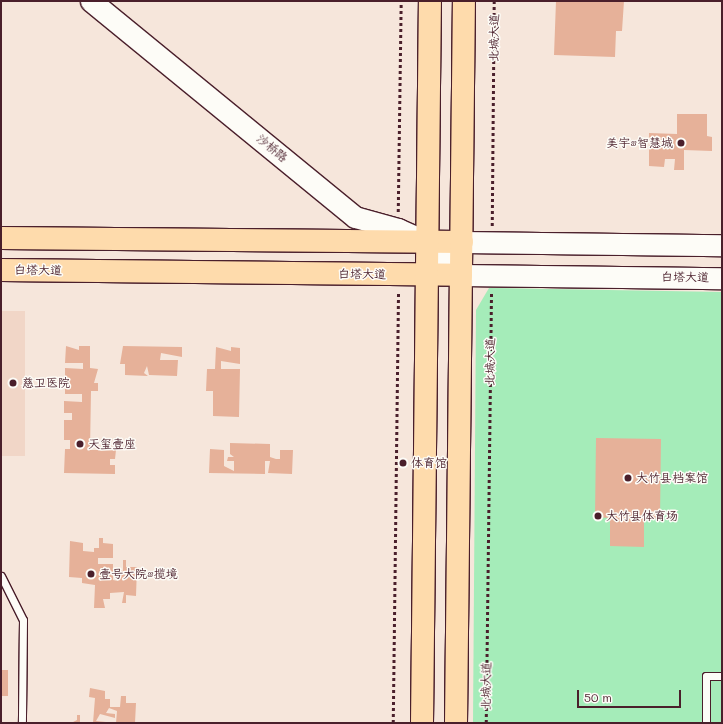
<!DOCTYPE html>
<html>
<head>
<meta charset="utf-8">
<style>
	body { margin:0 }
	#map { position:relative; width:723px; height:724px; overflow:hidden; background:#f6e6db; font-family:Mali,"LXGW WenKai TC",sans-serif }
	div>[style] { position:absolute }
	.built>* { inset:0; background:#f1d6c7; transform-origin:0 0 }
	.green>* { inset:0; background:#a5ecb9 }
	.building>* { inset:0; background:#e6b199; transform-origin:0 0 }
	.path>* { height:2.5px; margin-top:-1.25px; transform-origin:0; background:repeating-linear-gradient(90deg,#4a1f2b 0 3px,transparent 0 6px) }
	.roads { filter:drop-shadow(1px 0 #4a1f2b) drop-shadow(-1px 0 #4a1f2b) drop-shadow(0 1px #4a1f2b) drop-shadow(0 -1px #4a1f2b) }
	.lane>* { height:7px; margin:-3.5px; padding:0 3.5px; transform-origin:3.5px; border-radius:3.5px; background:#fdfcf7 }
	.secondary>* { height:21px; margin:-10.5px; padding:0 10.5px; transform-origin:10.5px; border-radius:10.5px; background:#fdfcf7 }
	.highway>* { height:22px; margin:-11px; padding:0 11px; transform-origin:11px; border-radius:11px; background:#fedbac }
	.dots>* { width:11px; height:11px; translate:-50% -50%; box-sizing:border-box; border:2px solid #fdfcf7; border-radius:50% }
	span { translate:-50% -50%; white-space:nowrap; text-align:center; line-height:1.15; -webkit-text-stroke:3px #fdfcf7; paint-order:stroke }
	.street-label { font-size:12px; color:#4a1f2b }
	.poi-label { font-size:12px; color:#4a1f2b }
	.right { translate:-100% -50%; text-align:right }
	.left { translate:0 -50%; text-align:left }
	.frame { position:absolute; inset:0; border:2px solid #4a1f2b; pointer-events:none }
	.scale { position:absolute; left:577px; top:690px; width:104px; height:18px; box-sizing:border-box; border:2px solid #4a1f2b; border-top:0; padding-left:5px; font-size:12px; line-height:14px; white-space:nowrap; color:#4a1f2b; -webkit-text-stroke:3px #fdfcf7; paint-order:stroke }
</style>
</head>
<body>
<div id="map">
	<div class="built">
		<i style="left:1px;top:311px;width:24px;height:145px"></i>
	</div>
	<div class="green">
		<i style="clip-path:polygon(489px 288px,722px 292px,722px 723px,473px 723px,476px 310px)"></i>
	</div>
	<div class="building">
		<i style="clip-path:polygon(556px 1px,624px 1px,622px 31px,616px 31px,615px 57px,554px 55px)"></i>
		<i style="clip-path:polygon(677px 114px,707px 114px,707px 136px,712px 137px,712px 151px,684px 150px,684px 170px,674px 170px,675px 159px,665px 159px,664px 167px,649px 166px,649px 133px,677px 134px)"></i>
		<i style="clip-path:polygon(66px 346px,79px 350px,79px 346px,90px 346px,90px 368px,98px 369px,94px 383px,98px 383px,98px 391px,91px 391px,90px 450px,116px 450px,115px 459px,110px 459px,110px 465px,115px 465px,115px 474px,64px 473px,65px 449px,70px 449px,70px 440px,64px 440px,64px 420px,72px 420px,72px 413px,64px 413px,64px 401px,82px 402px,82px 394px,65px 394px,65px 368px,83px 369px,83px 363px,65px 363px)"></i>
		<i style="clip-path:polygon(123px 346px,182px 347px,182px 357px,161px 353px,160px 360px,178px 360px,177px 376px,149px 375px,147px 366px,144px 373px,148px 376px,125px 375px,125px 364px,120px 364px)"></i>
		<i style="clip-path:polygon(216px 347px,231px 351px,231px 347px,240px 348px,240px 364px,221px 361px,221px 369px,240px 369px,239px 417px,213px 416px,213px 391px,206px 391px,207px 369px,215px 369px)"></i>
		<i style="clip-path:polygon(596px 438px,661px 439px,660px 519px,644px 519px,644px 547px,610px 546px,610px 518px,595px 517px)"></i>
		<i style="clip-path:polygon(230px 443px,270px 444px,270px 457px,276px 459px,280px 459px,280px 450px,293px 450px,292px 474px,268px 473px,270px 461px,265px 461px,265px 474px,209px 473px,210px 449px,224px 450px,224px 466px,234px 471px,234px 461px,227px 461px,228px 457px,234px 457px,230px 454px)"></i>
		<i style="clip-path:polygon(99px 538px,103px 538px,103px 543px,113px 544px,113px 558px,98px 558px,98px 564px,113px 564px,113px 580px,118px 581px,118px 570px,123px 571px,123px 560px,126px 560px,126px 567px,137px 567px,136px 596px,126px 595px,126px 603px,122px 603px,124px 592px,110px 593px,110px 599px,103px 599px,105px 608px,94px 608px,95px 585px,82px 583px,82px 578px,69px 577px,70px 541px,83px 543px,83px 551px,94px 552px,94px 548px,99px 548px)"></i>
		<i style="left:1px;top:670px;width:7px;height:26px"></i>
		<i style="clip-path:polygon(90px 688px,105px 691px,105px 699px,110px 699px,110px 707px,120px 707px,121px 696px,126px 696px,126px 703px,136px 703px,135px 723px,116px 723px,117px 711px,109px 708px,106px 713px,115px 714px,115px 718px,100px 714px,96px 721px,116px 723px,93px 723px,95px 698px,89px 697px)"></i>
		<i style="clip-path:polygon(77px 715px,80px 715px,80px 723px,71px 723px,77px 720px)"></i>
	</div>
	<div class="path">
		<i style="left:398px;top:212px;width:211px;rotate:-89.2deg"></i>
		<i style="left:492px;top:226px;width:225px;rotate:-89.5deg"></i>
		<i style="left:393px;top:723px;width:432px;rotate:-89.3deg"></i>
		<i style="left:486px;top:723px;width:432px;rotate:-89.3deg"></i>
	</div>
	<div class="roads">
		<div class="lane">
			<i style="left:1px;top:576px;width:49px;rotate:63.4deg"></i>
			<i style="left:23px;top:620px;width:103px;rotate:90.6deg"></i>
			<i style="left:706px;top:723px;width:47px;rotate:-90deg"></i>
			<i style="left:706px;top:676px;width:16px"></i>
		</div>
		<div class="secondary">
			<i style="left:91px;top:1px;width:341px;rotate:39.3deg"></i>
			<i style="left:355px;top:217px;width:45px;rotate:15.6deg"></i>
			<i style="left:398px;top:229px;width:32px;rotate:24deg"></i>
			<i style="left:427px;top:242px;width:47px;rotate:44.1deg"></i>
			<i style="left:461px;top:275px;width:261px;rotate:0.7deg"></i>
			<i style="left:462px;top:242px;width:260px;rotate:0.7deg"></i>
		</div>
		<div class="highway">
			<i style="left:1px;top:238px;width:461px;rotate:0.5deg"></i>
			<i style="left:1px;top:270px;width:460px;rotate:0.6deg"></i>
			<i style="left:422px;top:723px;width:722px;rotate:-89.37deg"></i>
			<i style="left:456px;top:723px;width:722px;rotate:-89.37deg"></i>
		</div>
	</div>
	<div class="dots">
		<i style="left:681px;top:143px;background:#4a1f2b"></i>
		<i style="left:13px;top:383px;background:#4a1f2b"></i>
		<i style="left:80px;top:444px;background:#4a1f2b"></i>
		<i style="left:403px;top:463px;background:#4a1f2b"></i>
		<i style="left:628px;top:478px;background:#4a1f2b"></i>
		<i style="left:598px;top:516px;background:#4a1f2b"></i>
		<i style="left:91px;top:574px;background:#4a1f2b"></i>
	</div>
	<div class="street-label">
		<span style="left:494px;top:38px;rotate:-89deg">北城大道</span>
		<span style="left:272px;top:148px;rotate:39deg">沙桥路</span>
		<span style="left:38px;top:270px;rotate:1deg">白塔大道</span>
		<span style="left:362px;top:274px;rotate:1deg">白塔大道</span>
		<span style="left:685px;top:277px;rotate:1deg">白塔大道</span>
		<span style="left:490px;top:362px;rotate:-89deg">北城大道</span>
		<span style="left:486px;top:686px;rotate:-89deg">北城大道</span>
	</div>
	<div class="poi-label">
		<span class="right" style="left:673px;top:143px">美宇•智慧城</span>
		<span class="left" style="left:22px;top:383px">慈卫医院</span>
		<span class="left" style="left:88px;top:444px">天玺壹座</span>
		<span class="left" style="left:411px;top:463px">体育馆</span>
		<span class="left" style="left:636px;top:478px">大竹县档案馆</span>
		<span class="left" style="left:606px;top:516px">大竹县体育场</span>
		<span class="left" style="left:99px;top:574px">壹号大院•揽境</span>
	</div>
	<div class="frame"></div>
	<div class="scale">50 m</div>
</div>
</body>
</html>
